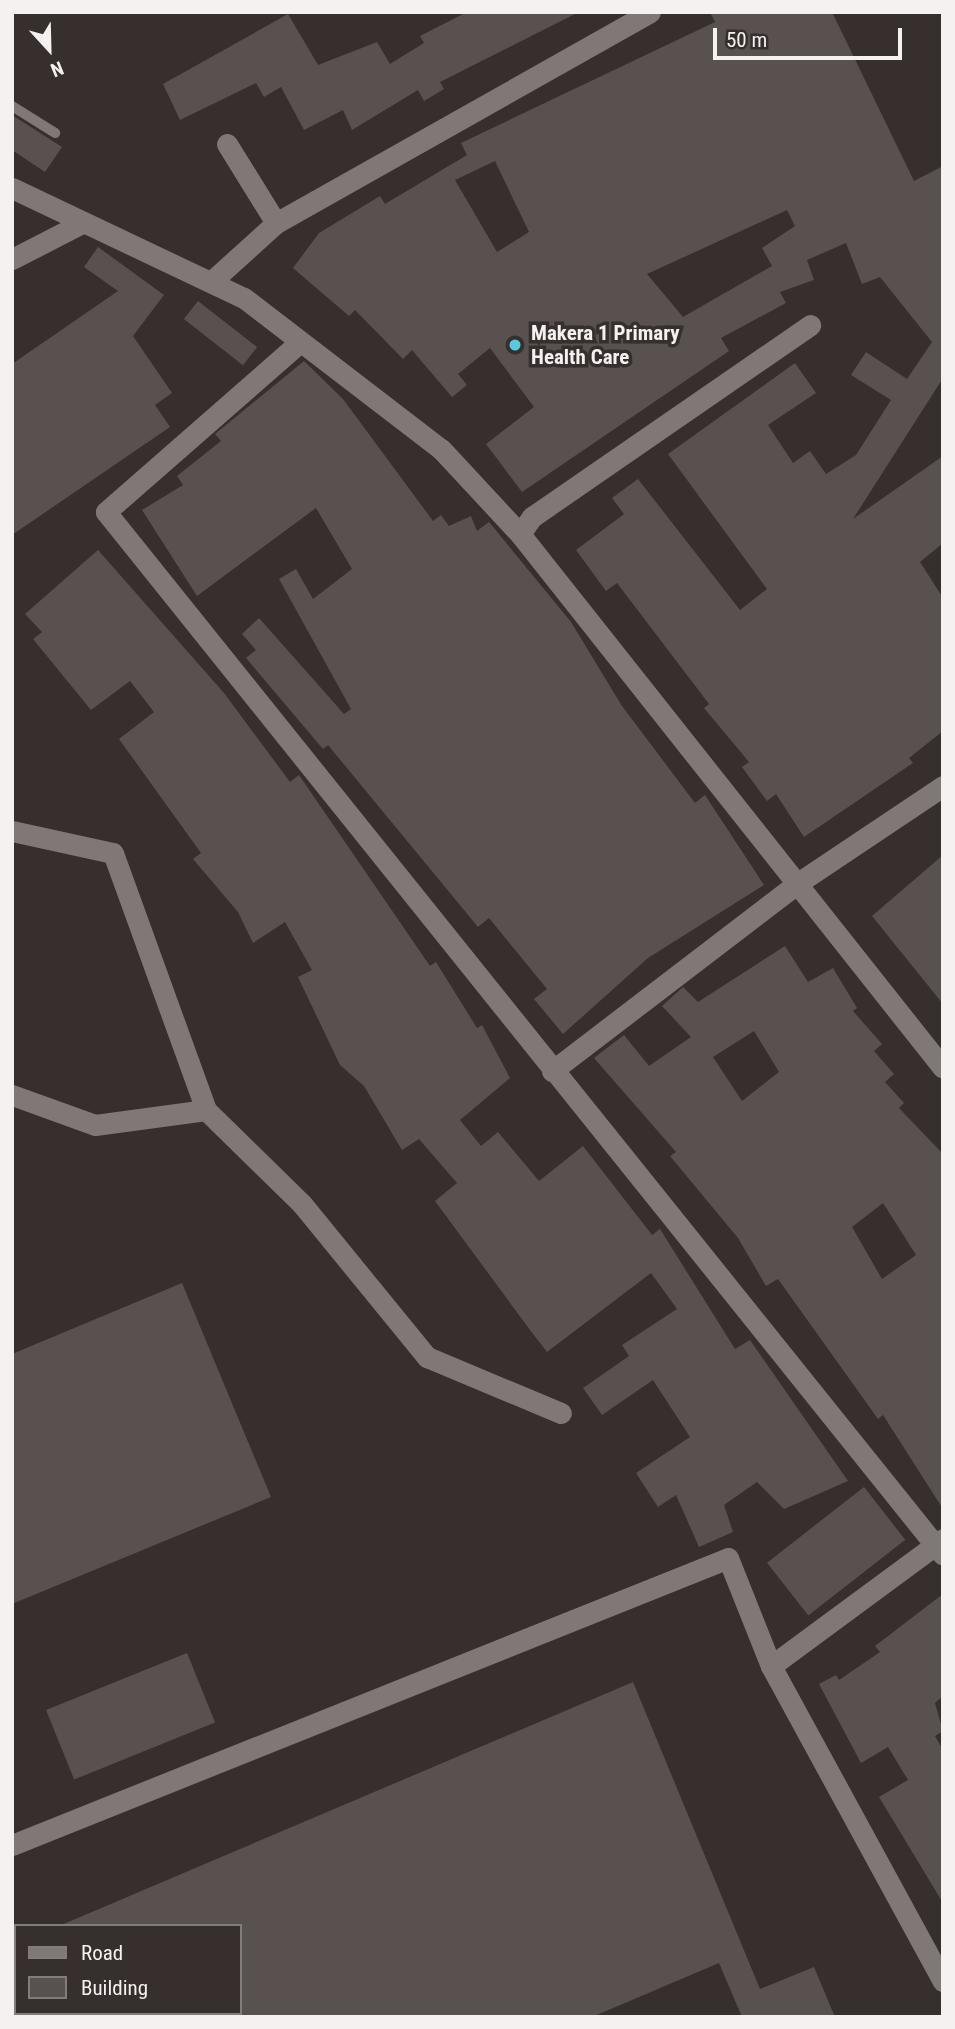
<!DOCTYPE html>
<html>
<head>
<meta charset="utf-8">
<style>
	body { margin:0 }
	#map { position:relative; width:955px; height:2029px; overflow:hidden; background:#362f2e; font-family:"Roboto Condensed",sans-serif }
	div>[style] { position:absolute }
	.building>* { inset:0; background:#585150; transform-origin:0 0 }
	.service>* { height:10px; margin:-5px; padding:0 5px; transform-origin:5px; border-radius:5px; background:#807876 }
	.minor>* { height:21px; margin:-10.5px; padding:0 10.5px; transform-origin:10.5px; border-radius:10.5px; background:#807876 }
	.dots>* { width:19px; height:19px; translate:-50% -50%; box-sizing:border-box; border:4px solid #362f2e; border-radius:50% }
	span { translate:-50% -50%; white-space:nowrap; text-align:center; line-height:1.15; -webkit-text-stroke:7px #362f2e; paint-order:stroke }
	.poi-label { font-size:21px; color:#f5f1f0; font-weight:700 }
	.left { translate:0 -50%; text-align:left }
	.frame { position:absolute; inset:0; border:14px solid #f5f1f0; pointer-events:none }
	.legend { position:absolute; left:14px; top:1924px; width:228px; height:91px; box-sizing:border-box; background:#362f2e; border:2px solid #827d7c; margin:0; padding:9px 12px; list-style:none; font-size:21px; color:#f5f1f0 }
	.legend li { display:flex; align-items:center; gap:14px; height:35px }
	.legend b { width:35px; border:2px solid #827d7c }
	.north { position:absolute; left:14px; top:14px; width:70px; height:70px; -webkit-text-stroke:5px #362f2e; paint-order:stroke; rotate:158deg; font-size:19px; font-weight:700; line-height:28px; text-align:center; color:#f5f1f0 }
	.north::after { content:''; display:block; margin:auto; width:24px; height:32px; background:#f5f1f0; clip-path:polygon(50% 0,100% 100%,50% 72%,0 100%) }
	.scale { position:absolute; left:713px; top:28px; width:189px; height:32px; box-sizing:border-box; border:4px solid #f5f1f0; border-top:0; padding-left:9px; font-size:21px; line-height:24px; white-space:nowrap; color:#f5f1f0; -webkit-text-stroke:5px #362f2e; paint-order:stroke }
</style>
</head>
<body>
<div id="map">
	<div class="building">
		<i style="clip-path:polygon(467px 12px,579px 12px,440px 82px,444px 89px,424px 101px,418px 90px,352px 130px,343px 110px,304px 130px,281px 87px,264px 97px,256px 83px,180px 120px,163px 84px,288px 14px,318px 65px,377px 42px,390px 64px,424px 43px,420px 36px)"></i>
		<i style="clip-path:polygon(evenodd,710px 12px,832px 12px,914px 181px,943px 166px,943px 378px,853px 519px,943px 456px,943px 543px,920px 562px,943px 598px,943px 731px,909px 758px,913px 763px,804px 837px,776px 794px,767px 801px,742px 767px,749px 762px,704px 708px,709px 704px,617px 583px,606px 591px,576px 550px,624px 514px,612px 498px,638px 479px,740px 610px,767px 589px,668px 454px,795px 363px,816px 393px,768px 425px,793px 463px,810px 451px,826px 474px,856px 455px,891px 400px,851px 375px,866px 352px,907px 379px,932px 342px,880px 277px,862px 284px,846px 243px,807px 260px,814px 280px,780px 292px,786px 303px,721px 338px,729px 351px,522px 492px,486px 444px,534px 407px,490px 348px,458px 374px,467px 385px,452px 397px,412px 350px,403px 359px,355px 310px,349px 316px,293px 268px,319px 233px,380px 196px,385px 204px,467px 155px,461px 143px,715px 22px,710px 12px,495px 161px,529px 232px,497px 252px,455px 180px,495px 161px,710px 12px,787px 210px,795px 226px,762px 248px,772px 266px,683px 317px,647px 274px,787px 210px)"></i>
		<i style="clip-path:polygon(12px 115px,62px 147px,45px 172px,12px 150px)"></i>
		<i style="clip-path:polygon(98px 247px,164px 295px,133px 336px,172px 393px,155px 405px,170px 427px,12px 535px,12px 364px,118px 291px,84px 267px)"></i>
		<i style="left:198px;top:301px;width:75px;height:23px;rotate:38deg"></i>
		<i style="clip-path:polygon(304px 361px,343px 399px,433px 521px,441px 515px,449px 526px,471px 516px,477px 531px,489px 522px,571px 622px,622px 706px,695px 803px,705px 795px,764px 885px,648px 958px,563px 1034px,534px 999px,547px 989px,489px 918px,478px 927px,328px 745px,323px 749px,246px 658px,256px 650px,242px 634px,259px 618px,344px 714px,351px 709px,279px 579px,296px 569px,313px 599px,352px 569px,316px 508px,197px 596px,142px 510px,183px 485px,177px 476px,221px 441px,215px 434px)"></i>
		<i style="clip-path:polygon(98px 550px,224px 693px,290px 782px,299px 775px,430px 966px,436px 962px,477px 1028px,482px 1025px,510px 1078px,460px 1120px,481px 1146px,498px 1132px,539px 1181px,583px 1146px,652px 1235px,660px 1229px,735px 1349px,750px 1340px,848px 1481px,784px 1509px,757px 1482px,724px 1505px,733px 1532px,699px 1547px,676px 1495px,658px 1507px,636px 1473px,690px 1437px,653px 1380px,602px 1415px,583px 1388px,629px 1356px,622px 1345px,677px 1309px,651px 1273px,547px 1352px,530px 1330px,435px 1201px,457px 1183px,419px 1139px,402px 1150px,364px 1086px,340px 1065px,298px 977px,312px 970px,285px 922px,253px 943px,238px 912px,193px 859px,201px 853px,119px 739px,154px 712px,130px 681px,91px 710px,33px 639px,42px 632px,25px 614px)"></i>
		<i style="clip-path:polygon(943px 855px,943px 1004px,872px 916px)"></i>
		<i style="clip-path:polygon(evenodd,785px 946px,808px 982px,833px 968px,857px 1008px,853px 1011px,882px 1044px,874px 1051px,894px 1074px,885px 1082px,904px 1103px,899px 1108px,943px 1154px,943px 1509px,883px 1415px,878px 1419px,778px 1279px,766px 1286px,738px 1238px,670px 1156px,676px 1152px,594px 1058px,624px 1035px,649px 1066px,691px 1037px,662px 1006px,683px 987px,698px 1002px,785px 946px,754px 1031px,779px 1072px,742px 1101px,713px 1057px,754px 1031px,785px 946px,883px 1203px,916px 1255px,882px 1279px,852px 1227px,883px 1203px)"></i>
		<i style="clip-path:polygon(182px 1283px,271px 1497px,12px 1604px,12px 1354px)"></i>
		<i style="left:864px;top:1487px;width:67px;height:123px;rotate:52deg"></i>
		<i style="clip-path:polygon(943px 1594px,943px 1696px,935px 1703px,943px 1731px,935px 1736px,943px 1750px,943px 1903px,879px 1797px,908px 1780px,888px 1747px,861px 1763px,819px 1684px,836px 1675px,839px 1680px,880px 1652px,875px 1646px)"></i>
		<i style="left:187px;top:1653px;width:75px;height:152px;rotate:68deg"></i>
		<i style="clip-path:polygon(633px 1682px,760px 1989px,814px 1967px,835px 2017px,742px 2017px,719px 1963px,592px 2017px,240px 2017px,240px 1926px,59px 1926px)"></i>
	</div>
	<div class="service">
		<i style="left:12px;top:106px;width:51px;rotate:32.1deg"></i>
	</div>
	<div class="minor">
		<i style="left:227px;top:144px;width:93px;rotate:58.2deg"></i>
		<i style="left:12px;top:188px;width:257px;rotate:25.4deg"></i>
		<i style="left:244px;top:298px;width:248px;rotate:37.5deg"></i>
		<i style="left:441px;top:449px;width:116px;rotate:47.1deg"></i>
		<i style="left:520px;top:534px;width:681px;rotate:51.62deg"></i>
		<i style="left:12px;top:259px;width:76px;rotate:-27.2deg"></i>
		<i style="left:212px;top:281px;width:86px;rotate:-42.2deg"></i>
		<i style="left:276px;top:223px;width:429px;rotate:-29.4deg"></i>
		<i style="left:300px;top:342px;width:258px;rotate:138.8deg"></i>
		<i style="left:106px;top:512px;width:1337px;rotate:51.25deg"></i>
		<i style="left:520px;top:534px;width:21px;rotate:-55deg"></i>
		<i style="left:532px;top:517px;width:338px;rotate:-34.6deg"></i>
		<i style="left:12px;top:831px;width:103px;rotate:12.3deg"></i>
		<i style="left:113px;top:853px;width:273px;rotate:70.1deg"></i>
		<i style="left:206px;top:1110px;width:134px;rotate:44.4deg"></i>
		<i style="left:302px;top:1204px;width:198px;rotate:50.8deg"></i>
		<i style="left:427px;top:1357px;width:145px;rotate:22.7deg"></i>
		<i style="left:552px;top:1071px;width:306px;rotate:-37.4deg"></i>
		<i style="left:795px;top:885px;width:178px;rotate:-33.8deg"></i>
		<i style="left:12px;top:1095px;width:88px;rotate:19.9deg"></i>
		<i style="left:95px;top:1125px;width:112px;rotate:-7.7deg"></i>
		<i style="left:771px;top:1666px;width:214px;rotate:-36.4deg"></i>
		<i style="left:12px;top:1845px;width:771px;rotate:-21.84deg"></i>
		<i style="left:728px;top:1558px;width:116px;rotate:68.3deg"></i>
		<i style="left:771px;top:1666px;width:359px;rotate:61.4deg"></i>
	</div>
	<div class="dots">
		<i style="left:515px;top:345px;background:#55cae0"></i>
	</div>
	<div class="poi-label">
		<span class="left" style="left:531px;top:345px">Makera 1 Primary<br>Health Care</span>
	</div>
	<div class="frame"></div>
	<ul class="legend">
	<li><b style="height:9px;background:#807876"></b>Road</li>
	<li><b style="height:19px;background:#585150"></b>Building</li>
	</ul>
	<div class="north">N</div>
	<div class="scale">50 m</div>
</div>
</body>
</html>
